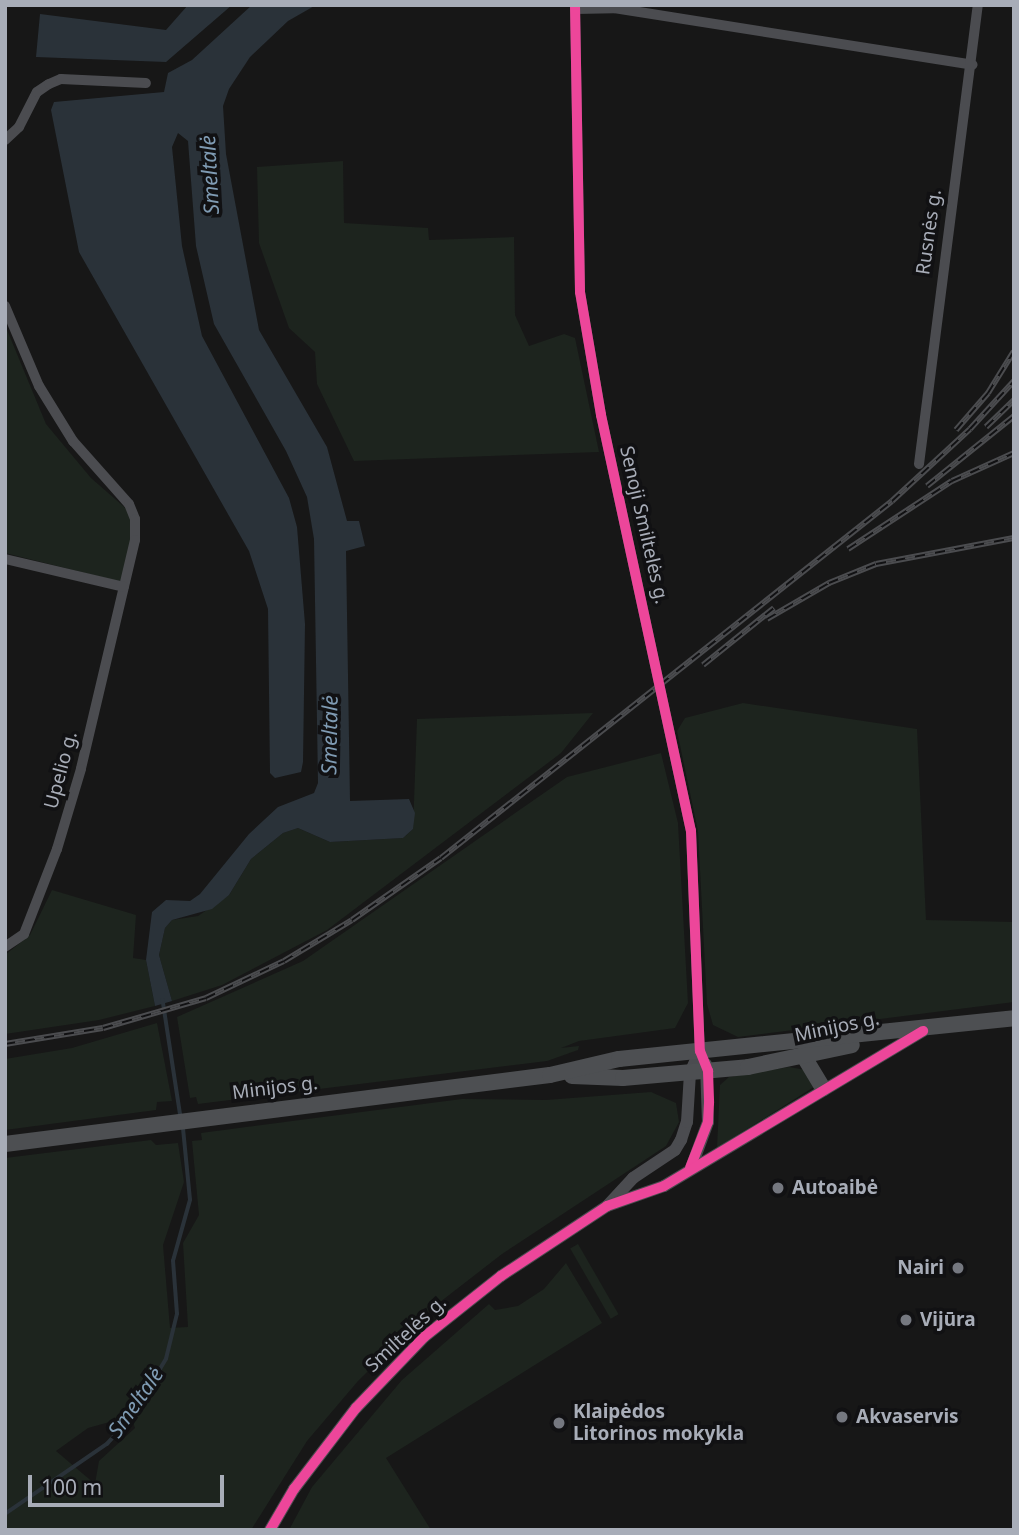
<!DOCTYPE html>
<html>
<head>
<meta charset="utf-8">
<style>
	body { margin:0 }
	#map { position:relative; width:1019px; height:1535px; overflow:hidden; background:#171717; font-family:"Noto Sans",sans-serif }
	div>[style] { position:absolute }
	.green>* { inset:0; background:#1d241e; transform-origin:0 0 }
	.water>* { inset:0; background:#2a3239 }
	.stream>* { height:3.5px; margin:-1.75px; padding:0 1.75px; transform-origin:1.75px; border-radius:1.75px; background:#2a3239 }
	.minor>* { height:10px; margin:-5px; padding:0 5px; transform-origin:5px; border-radius:5px; background:#4b4c50 }
	.tertiary>* { height:12px; margin:-6px; padding:0 6px; transform-origin:6px; border-radius:6px; background:#4b4c50 }
	.primary>* { height:16px; margin:-8px; padding:0 8px; transform-origin:8px; border-radius:8px; background:#4d4f52 }
	.rail>* { height:6px; margin-top:-3px; transform-origin:0; background:repeating-linear-gradient(90deg,#111113 0 10px,#4b4c4f 0 20px); box-sizing:border-box; border-block:2px solid #4b4c4f }
	.cycleway>* { height:10px; margin:-5px; padding:0 5px; transform-origin:5px; border-radius:5px; background:#ed469a }
	.dots>* { width:19px; height:19px; translate:-50% -50%; box-sizing:border-box; border:4px solid #111113; border-radius:50% }
	span { translate:-50% -50%; white-space:nowrap; text-align:center; line-height:1.15; -webkit-text-stroke:7px #111113; paint-order:stroke }
	.street-label { font-size:19px; color:#a8adb8 }
	.poi-label { font-size:19px; color:#a8adb8; font-weight:700 }
	.left { translate:0 -50%; text-align:left }
	.right { translate:-100% -50%; text-align:right }
	.water-label { font-size:21px; color:#7f9bb3; font-style:italic }
	.frame { position:absolute; inset:0; border:7px solid #a8adb8; pointer-events:none }
	.scale { position:absolute; left:28px; top:1475px; width:196px; height:32px; box-sizing:border-box; border:4px solid #a8adb8; border-top:0; padding-left:9px; font-size:21px; line-height:24px; white-space:nowrap; color:#a8adb8; -webkit-text-stroke:5px #111113; paint-order:stroke }
</style>
</head>
<body>
<div id="map">
	<div class="green">
		<i style="clip-path:polygon(343px 161px,344px 223px,428px 228px,429px 240px,514px 237px,515px 315px,529px 346px,564px 334px,575px 338px,599px 452px,354px 461px,317px 384px,315px 352px,289px 328px,259px 243px,257px 167px)"></i>
		<i style="clip-path:polygon(5px 325px,46px 424px,91px 478px,130px 512px,132px 538px,121px 582px,5px 553px)"></i>
		<i style="clip-path:polygon(743px 703px,917px 729px,926px 920px,1014px 922px,1014px 1002px,738px 1037px,713px 1025px,707px 1004px,698px 831px,677px 731px,685px 718px)"></i>
		<i style="clip-path:polygon(593px 713px,561px 753px,327px 930px,222px 985px,172px 1001px,159px 955px,165px 928px,172px 920px,198px 916px,229px 895px,251px 859px,283px 833px,298px 828px,330px 842px,403px 838px,413px 829px,417px 719px)"></i>
		<i style="clip-path:polygon(661px 753px,678px 823px,688px 1003px,675px 1028px,579px 1041px,561px 1048px,579px 1046px,578px 1050px,547px 1061px,198px 1104px,196px 1097px,190px 1098px,177px 1017px,303px 961px,567px 777px)"></i>
		<i style="clip-path:polygon(52px 890px,136px 915px,133px 958px,146px 960px,155px 1006px,99px 1020px,5px 1034px,5px 955px,30px 935px)"></i>
		<i style="clip-path:polygon(157px 1023px,172px 1101px,157px 1102px,156px 1110px,5px 1130px,5px 1059px,72px 1048px)"></i>
		<i style="clip-path:polygon(789px 1067px,806px 1070px,817px 1085px,717px 1148px,720px 1085px,729px 1077px)"></i>
		<i style="clip-path:polygon(evenodd,651px 1092px,676px 1103px,679px 1122px,666px 1146px,502px 1254px,431px 1309px,358px 1381px,307px 1441px,251px 1530px,5px 1530px,5px 1158px,151px 1140px,156px 1145px,178px 1143px,184px 1182px,163px 1245px,170px 1328px,188px 1327px,183px 1243px,199px 1215px,192px 1141px,202px 1140px,201px 1133px,462px 1099px,546px 1100px,651px 1092px,131px 1416px,135px 1428px,99px 1461px,95px 1484px,56px 1451px,88px 1428px,131px 1416px)"></i>
		<i style="left:578px;top:1244px;width:81px;height:9px;rotate:60deg"></i>
		<i style="clip-path:polygon(566px 1263px,602px 1323px,386px 1458px,431px 1530px,289px 1530px,312px 1487px,402px 1380px,489px 1304px,495px 1310px,518px 1306px,544px 1289px)"></i>
	</div>
	<div class="water">
		<i style="clip-path:polygon(188px 5px,232px 5px,166px 62px,36px 57px,40px 14px,166px 30px)"></i>
		<i style="clip-path:polygon(252px 5px,316px 5px,288px 21px,250px 57px,229px 89px,223px 106px,226px 154px,259px 330px,327px 447px,347px 521px,359px 521px,365px 546px,346px 551px,350px 801px,409px 799px,415px 813px,413px 829px,403px 838px,330px 842px,298px 828px,283px 833px,251px 859px,229px 895px,212px 909px,172px 920px,165px 928px,159px 955px,172px 1001px,155px 1006px,146px 960px,152px 912px,166px 900px,190px 901px,200px 894px,249px 834px,278px 807px,314px 793px,318px 783px,314px 539px,307px 497px,286px 451px,214px 324px,196px 246px,188px 141px,178px 133px,172px 147px,182px 246px,202px 336px,289px 498px,297px 527px,305px 624px,303px 762px,301px 772px,275px 778px,270px 773px,268px 609px,249px 551px,79px 252px,51px 110px,54px 102px,164px 92px,168px 73px,192px 60px)"></i>
	</div>
	<div class="stream">
		<i style="left:163px;top:1000px;width:118px;rotate:81.3deg"></i>
		<i style="left:5px;top:1514px;width:124px;rotate:-34.5deg"></i>
		<i style="left:107px;top:1444px;width:38px;rotate:-48deg"></i>
		<i style="left:132px;top:1416px;width:66px;rotate:-59.2deg"></i>
		<i style="left:166px;top:1359px;width:46px;rotate:-76.3deg"></i>
		<i style="left:177px;top:1314px;width:53px;rotate:-94.3deg"></i>
		<i style="left:173px;top:1261px;width:63px;rotate:-74.4deg"></i>
		<i style="left:190px;top:1200px;width:72px;rotate:-95.6deg"></i>
	</div>
	<div class="minor">
		<i style="left:575px;top:5px;width:287px;rotate:89deg"></i>
		<i style="left:580px;top:292px;width:125px;rotate:80.3deg"></i>
		<i style="left:601px;top:415px;width:426px;rotate:77.8deg"></i>
		<i style="left:691px;top:831px;width:220px;rotate:87.7deg"></i>
		<i style="left:575px;top:9px;width:39px;rotate:-1deg"></i>
		<i style="left:614px;top:8px;width:363px;rotate:9deg"></i>
		<i style="left:5px;top:140px;width:19px;rotate:-43deg"></i>
		<i style="left:19px;top:127px;width:39px;rotate:-63deg"></i>
		<i style="left:37px;top:92px;width:14px;rotate:-34deg"></i>
		<i style="left:49px;top:84px;width:13px;rotate:-23deg"></i>
		<i style="left:61px;top:79px;width:85px;rotate:2.7deg"></i>
		<i style="left:5px;top:306px;width:87px;rotate:67deg"></i>
		<i style="left:39px;top:386px;width:65px;rotate:58.3deg"></i>
		<i style="left:73px;top:441px;width:84px;rotate:48.4deg"></i>
		<i style="left:129px;top:504px;width:16px;rotate:68deg"></i>
		<i style="left:135px;top:519px;width:21px;rotate:90deg"></i>
		<i style="left:135px;top:540px;width:235px;rotate:103.3deg"></i>
		<i style="left:81px;top:769px;width:84px;rotate:106.7deg"></i>
		<i style="left:57px;top:849px;width:91px;rotate:111.2deg"></i>
		<i style="left:24px;top:934px;width:23px;rotate:146deg"></i>
		<i style="left:919px;top:464px;width:463px;rotate:-82.7deg"></i>
		<i style="left:5px;top:559px;width:122px;rotate:13.2deg"></i>
	</div>
	<div class="tertiary">
		<i style="left:691px;top:1168px;width:49px;rotate:-69.7deg"></i>
		<i style="left:708px;top:1122px;width:58px;rotate:-92deg"></i>
		<i style="left:608px;top:1205px;width:37px;rotate:-47deg"></i>
		<i style="left:633px;top:1178px;width:50px;rotate:-33.7deg"></i>
		<i style="left:675px;top:1150px;width:12px;rotate:-59deg"></i>
		<i style="left:681px;top:1140px;width:19px;rotate:-72deg"></i>
		<i style="left:687px;top:1122px;width:49px;rotate:-86.5deg"></i>
		<i style="left:690px;top:1073px;width:24px;rotate:-66deg"></i>
		<i style="left:270px;top:1530px;width:48px;rotate:-59.7deg"></i>
		<i style="left:294px;top:1489px;width:102px;rotate:-52.6deg"></i>
		<i style="left:356px;top:1408px;width:98px;rotate:-46.2deg"></i>
		<i style="left:424px;top:1337px;width:98px;rotate:-38.4deg"></i>
		<i style="left:501px;top:1276px;width:127px;rotate:-33.4deg"></i>
		<i style="left:607px;top:1206px;width:60px;rotate:-19.3deg"></i>
		<i style="left:664px;top:1186px;width:302px;rotate:-30.9deg"></i>
	</div>
	<div class="primary">
		<i style="left:803px;top:1055px;width:39px;rotate:59deg"></i>
		<i style="left:572px;top:1076px;width:51px;rotate:2.2deg"></i>
		<i style="left:623px;top:1078px;width:125px;rotate:-5deg"></i>
		<i style="left:748px;top:1067px;width:106px;rotate:-11.9deg"></i>
		<i style="left:5px;top:1144px;width:549px;rotate:-7.22deg"></i>
		<i style="left:550px;top:1075px;width:71px;rotate:-13.1deg"></i>
		<i style="left:619px;top:1059px;width:397px;rotate:-5.9deg"></i>
	</div>
	<div class="rail">
		<i style="left:986px;top:427px;width:39px;rotate:-44deg"></i>
		<i style="left:956px;top:430px;width:49px;rotate:-49.1deg"></i>
		<i style="left:988px;top:393px;width:49px;rotate:-58.2deg"></i>
		<i style="left:927px;top:486px;width:112px;rotate:-38.8deg"></i>
		<i style="left:848px;top:549px;width:124px;rotate:-33.2deg"></i>
		<i style="left:952px;top:481px;width:68px;rotate:-24.3deg"></i>
		<i style="left:767px;top:619px;width:72px;rotate:-30.1deg"></i>
		<i style="left:829px;top:583px;width:51px;rotate:-22deg"></i>
		<i style="left:876px;top:564px;width:140px;rotate:-10.7deg"></i>
		<i style="left:703px;top:665px;width:91px;rotate:-38.8deg"></i>
		<i style="left:5px;top:1044px;width:99px;rotate:-9.3deg"></i>
		<i style="left:103px;top:1028px;width:107px;rotate:-16.2deg"></i>
		<i style="left:206px;top:998px;width:86px;rotate:-25.4deg"></i>
		<i style="left:284px;top:961px;width:79px;rotate:-31.1deg"></i>
		<i style="left:352px;top:920px;width:108px;rotate:-34.9deg"></i>
		<i style="left:441px;top:858px;width:575px;rotate:-38.36deg"></i>
		<i style="left:892px;top:501px;width:106px;rotate:-42.7deg"></i>
		<i style="left:970px;top:429px;width:65px;rotate:-47.5deg"></i>
	</div>
	<div class="cycleway">
		<i style="left:575px;top:5px;width:287px;rotate:89deg"></i>
		<i style="left:580px;top:292px;width:125px;rotate:80.3deg"></i>
		<i style="left:601px;top:415px;width:426px;rotate:77.8deg"></i>
		<i style="left:691px;top:831px;width:220px;rotate:87.7deg"></i>
		<i style="left:700px;top:1051px;width:22px;rotate:68deg"></i>
		<i style="left:708px;top:1071px;width:32px;rotate:88deg"></i>
		<i style="left:709px;top:1103px;width:19px;rotate:93deg"></i>
		<i style="left:708px;top:1122px;width:49px;rotate:111.4deg"></i>
		<i style="left:270px;top:1530px;width:48px;rotate:-59.7deg"></i>
		<i style="left:294px;top:1489px;width:102px;rotate:-52.6deg"></i>
		<i style="left:356px;top:1408px;width:98px;rotate:-46.2deg"></i>
		<i style="left:424px;top:1337px;width:98px;rotate:-38.4deg"></i>
		<i style="left:501px;top:1276px;width:127px;rotate:-33.4deg"></i>
		<i style="left:607px;top:1206px;width:60px;rotate:-19.3deg"></i>
		<i style="left:664px;top:1186px;width:302px;rotate:-30.9deg"></i>
	</div>
	<div class="dots">
		<i style="left:778px;top:1188px;background:#757880"></i>
		<i style="left:958px;top:1268px;background:#757880"></i>
		<i style="left:906px;top:1320px;background:#757880"></i>
		<i style="left:842px;top:1417px;background:#757880"></i>
		<i style="left:559px;top:1423px;background:#757880"></i>
	</div>
	<div class="street-label">
		<span style="left:929px;top:232px;rotate:-82deg">Rusnės g.</span>
		<span style="left:644px;top:525px;rotate:77deg">Senoji Smiltelės g.</span>
		<span style="left:61px;top:770px;rotate:-75deg">Upelio g.</span>
		<span style="left:837px;top:1027px;rotate:-12deg">Minijos g.</span>
		<span style="left:275px;top:1088px;rotate:-7deg">Minijos g.</span>
		<span style="left:406px;top:1334px;rotate:-43deg">Smiltelės g.</span>
	</div>
	<div class="poi-label">
		<span class="left" style="left:792px;top:1188px">Autoaibė</span>
		<span class="right" style="left:944px;top:1268px">Nairi</span>
		<span class="left" style="left:920px;top:1320px">Vijūra</span>
		<span class="left" style="left:573px;top:1423px">Klaipėdos<br>Litorinos mokykla</span>
		<span class="left" style="left:856px;top:1417px">Akvaservis</span>
	</div>
	<div class="water-label">
		<span style="left:209px;top:175px;rotate:-93deg">Smeltalė</span>
		<span style="left:329px;top:735px;rotate:-89deg">Smeltalė</span>
		<span style="left:135px;top:1402px;rotate:-55deg">Smeltalė</span>
	</div>
	<div class="frame"></div>
	<div class="scale">100 m</div>
</div>
</body>
</html>
